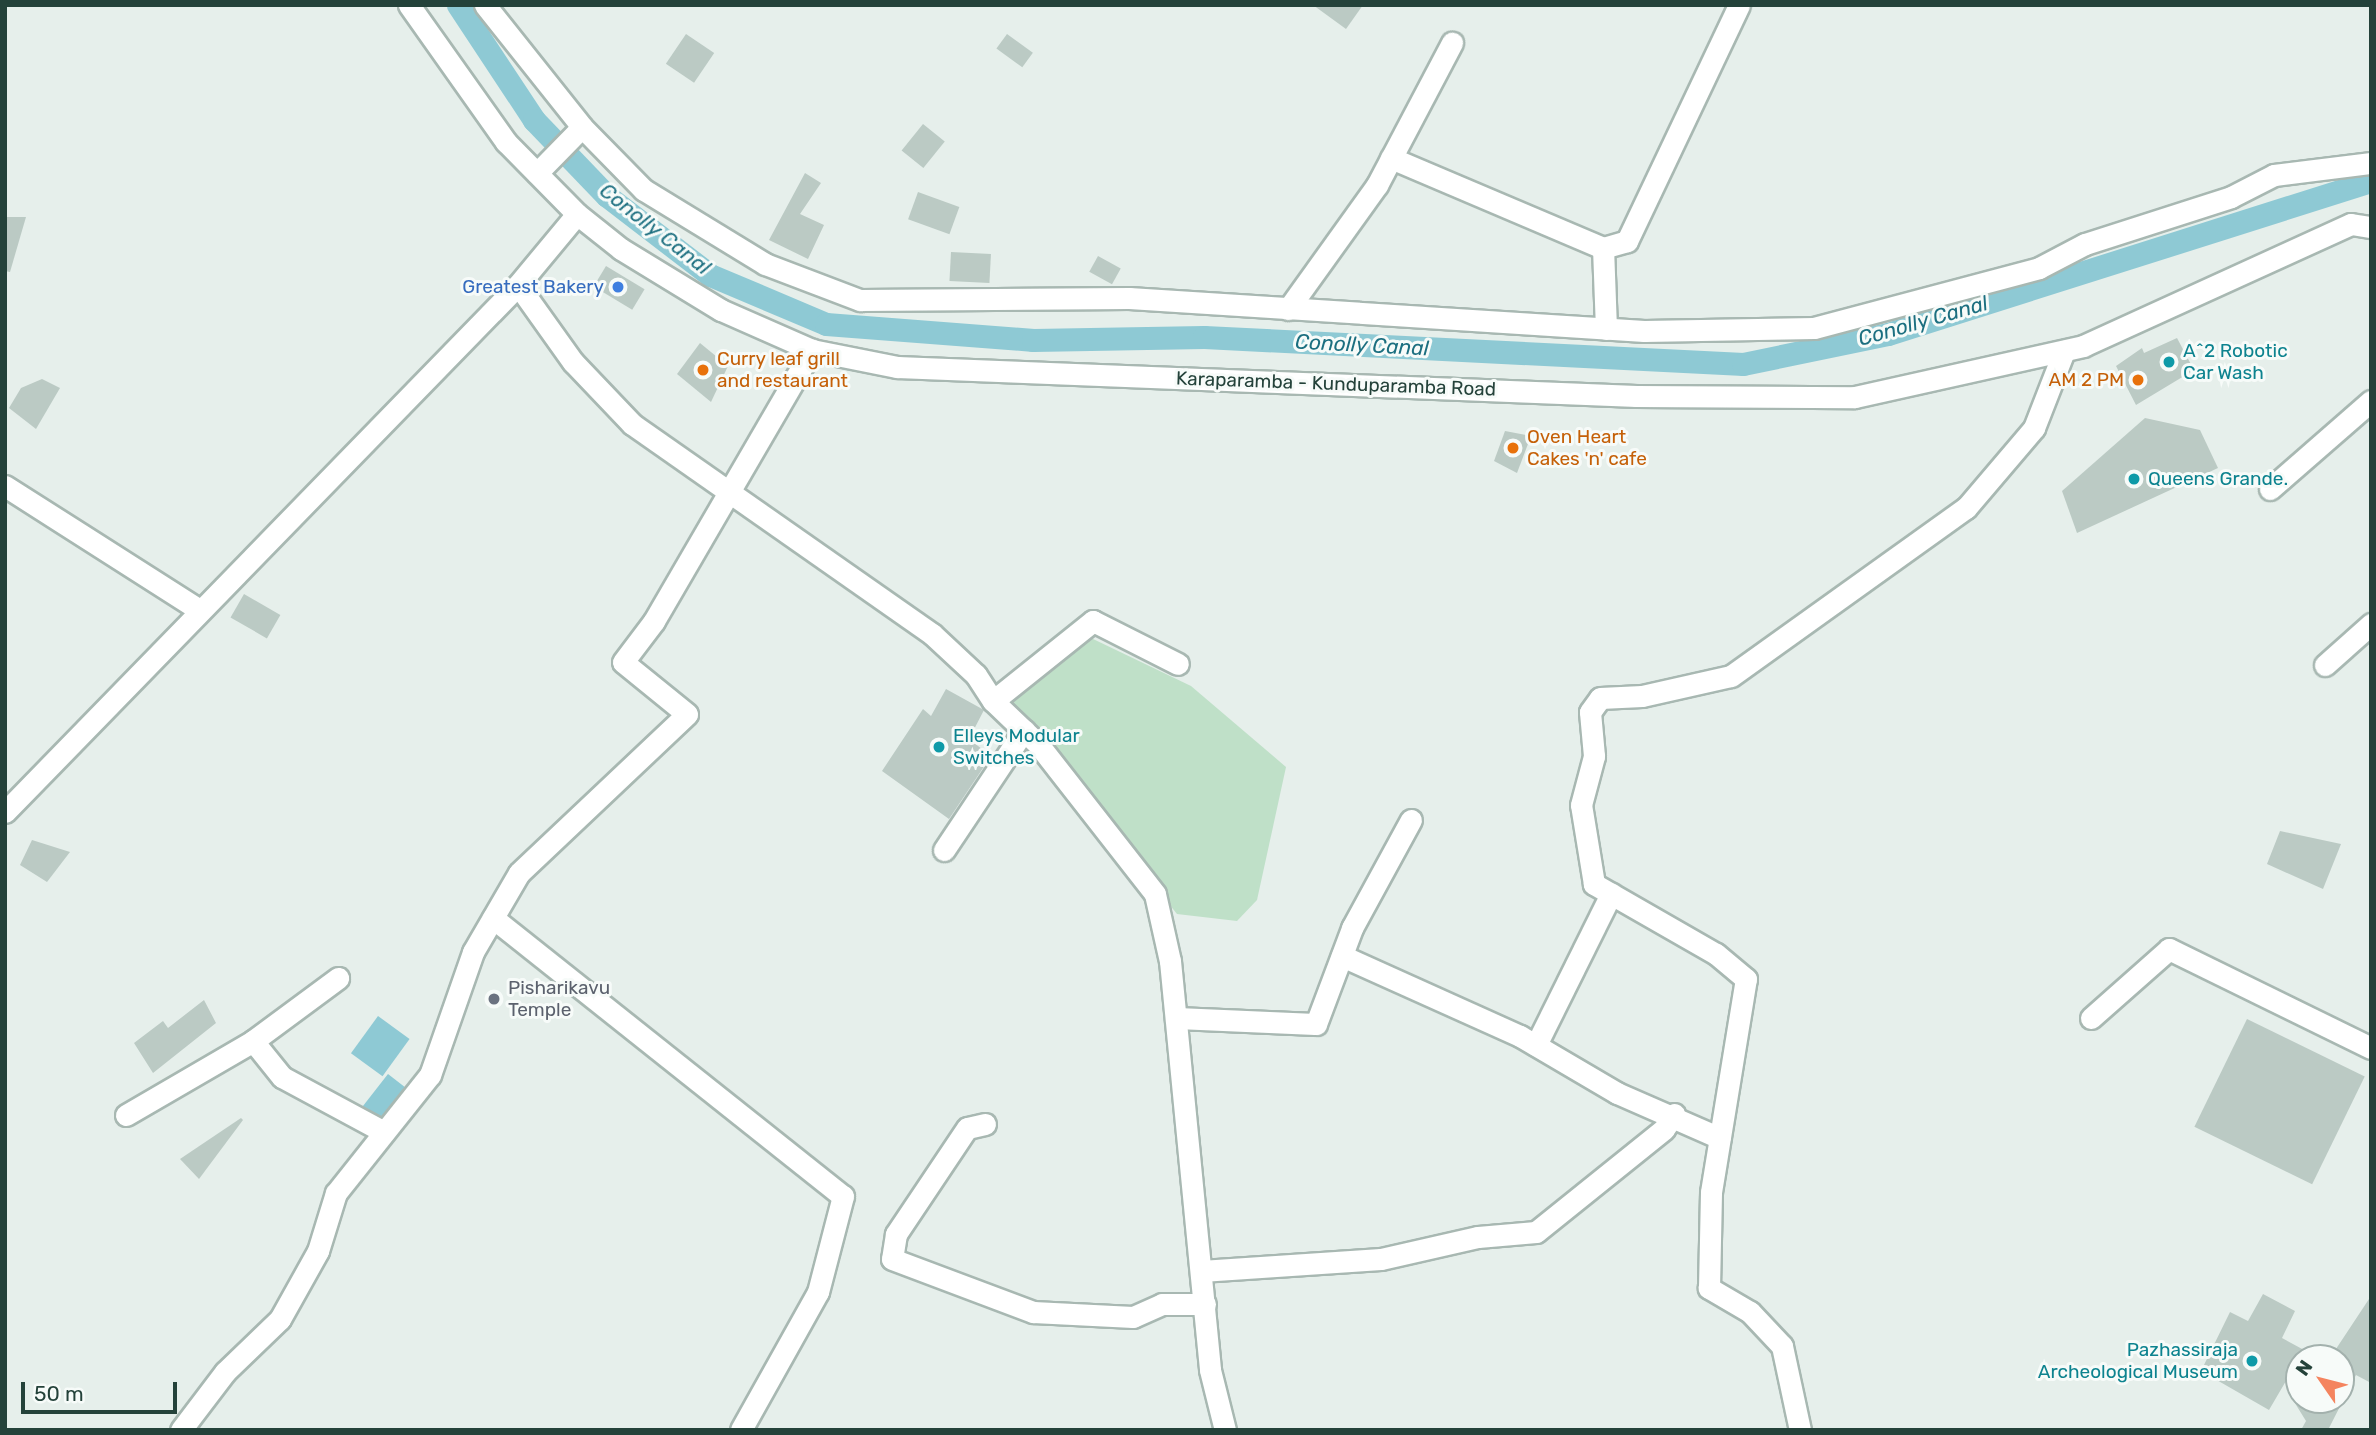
<!DOCTYPE html>
<html>
<head>
<meta charset="utf-8">
<style>
	body { margin:0 }
	#map { position:relative; width:2376px; height:1435px; overflow:hidden; background:#e6efeb; font-family:Rubik,sans-serif }
	div>[style] { position:absolute }
	.green>* { inset:0; background:#bfe0c8 }
	.water>* { inset:0; background:#8ec9d4; transform-origin:0 0 }
	.canal>* { height:23px; margin:-11.5px; padding:0 11.5px; transform-origin:11.5px; border-radius:11.5px; background:#8ec9d4 }
	.building>* { inset:0; background:#bbcac4; transform-origin:0 0 }
	.roads { filter:drop-shadow(2px 0 #a8b8b2) drop-shadow(-2px 0 #a8b8b2) drop-shadow(0 2px #a8b8b2) drop-shadow(0 -2px #a8b8b2) }
	.street>* { height:21px; margin:-10.5px; padding:0 10.5px; transform-origin:10.5px; border-radius:10.5px; background:#fff }
	.secondary>* { height:21px; margin:-10.5px; padding:0 10.5px; transform-origin:10.5px; border-radius:10.5px; background:#fff }
	.dots>* { width:19px; height:19px; translate:-50% -50%; box-sizing:border-box; border:4px solid #f7fbf9; border-radius:50% }
	span { translate:-50% -50%; white-space:nowrap; text-align:center; line-height:1.15; -webkit-text-stroke:6px #f7fbf9; paint-order:stroke }
	.shop-label { font-size:19px; color:#366cbe }
	.right { translate:-100% -50%; text-align:right }
	.culture-label { font-size:19px; color:#0d838f }
	.left { translate:0 -50%; text-align:left }
	.food-label { font-size:19px; color:#c56008 }
	.street-label { font-size:19px; color:#24423a }
	.worship-label { font-size:19px; color:#5b616d }
	.water-label { font-size:21px; color:#1c6f80; font-style:italic }
	.frame { position:absolute; inset:0; border:7px solid #24423a; pointer-events:none }
	.north { position:absolute; left:2285px; top:1344px; width:70px; height:70px; box-sizing:border-box; background:#f7fbf9; border:2px solid #a3b1ad; border-radius:50%; rotate:305deg; font-size:19px; font-weight:700; line-height:28px; text-align:center; color:#24423a }
	.north::after { content:''; display:block; margin:auto; width:24px; height:32px; background:#f4845f; clip-path:polygon(50% 0,100% 100%,50% 72%,0 100%) }
	.scale { position:absolute; left:21px; top:1382px; width:156px; height:32px; box-sizing:border-box; border:4px solid #24423a; border-top:0; padding-left:9px; font-size:21px; line-height:24px; white-space:nowrap; color:#24423a; -webkit-text-stroke:5px #f7fbf9; paint-order:stroke }
</style>
</head>
<body>
<div id="map">
	<div class="green">
		<i style="clip-path:polygon(1091px 638px,1191px 686px,1286px 767px,1257px 900px,1237px 921px,1177px 914px,1007px 702px)"></i>
	</div>
	<div class="water">
		<i style="left:378px;top:1016px;width:39px;height:46px;rotate:36deg"></i>
		<i style="left:388px;top:1074px;width:29px;height:46px;rotate:38deg"></i>
	</div>
	<div class="canal">
		<i style="left:458px;top:5px;width:138px;rotate:56.5deg"></i>
		<i style="left:534px;top:120px;width:105px;rotate:46.2deg"></i>
		<i style="left:607px;top:196px;width:130px;rotate:37.5deg"></i>
		<i style="left:710px;top:275px;width:126px;rotate:22.9deg"></i>
		<i style="left:826px;top:324px;width:208px;rotate:4.4deg"></i>
		<i style="left:1033px;top:340px;width:171px;rotate:-1deg"></i>
		<i style="left:1204px;top:337px;width:540px;rotate:2.87deg"></i>
		<i style="left:1743px;top:364px;width:148px;rotate:-11.7deg"></i>
		<i style="left:1888px;top:334px;width:507px;rotate:-17.58deg"></i>
	</div>
	<div class="building">
		<i style="clip-path:polygon(1313px 5px,1363px 5px,1346px 29px)"></i>
		<i style="left:686px;top:34px;width:34px;height:36px;rotate:34deg"></i>
		<i style="left:1007px;top:34px;width:32px;height:18px;rotate:36deg"></i>
		<i style="left:923px;top:124px;width:28px;height:34px;rotate:39deg"></i>
		<i style="clip-path:polygon(805px 173px,821px 183px,800px 214px,824px 225px,808px 259px,769px 240px)"></i>
		<i style="left:918px;top:192px;width:44px;height:29px;rotate:20deg"></i>
		<i style="clip-path:polygon(5px 217px,26px 217px,10px 272px,5px 271px)"></i>
		<i style="left:951px;top:252px;width:40px;height:29px;rotate:3deg"></i>
		<i style="left:1098px;top:256px;width:26px;height:18px;rotate:29deg"></i>
		<i style="left:606px;top:266px;width:45px;height:24px;rotate:31deg"></i>
		<i style="clip-path:polygon(2177px 338px,2194px 370px,2136px 405px,2116px 366px,2142px 348px,2144px 353px)"></i>
		<i style="clip-path:polygon(700px 343px,728px 366px,711px 402px,677px 374px)"></i>
		<i style="clip-path:polygon(42px 379px,60px 388px,36px 429px,9px 408px,21px 388px)"></i>
		<i style="clip-path:polygon(2145px 418px,2200px 430px,2218px 468px,2077px 533px,2062px 491px)"></i>
		<i style="clip-path:polygon(1505px 431px,1531px 436px,1517px 473px,1494px 461px)"></i>
		<i style="left:244px;top:594px;width:42px;height:27px;rotate:30deg"></i>
		<i style="clip-path:polygon(946px 689px,984px 710px,969px 739px,991px 756px,949px 819px,882px 771px,923px 709px,931px 716px)"></i>
		<i style="clip-path:polygon(2280px 831px,2341px 844px,2323px 889px,2267px 864px)"></i>
		<i style="clip-path:polygon(32px 840px,70px 852px,47px 882px,20px 865px)"></i>
		<i style="clip-path:polygon(204px 1000px,216px 1023px,153px 1073px,134px 1043px,163px 1021px,168px 1028px)"></i>
		<i style="left:2247px;top:1019px;width:131px;height:120px;rotate:26deg"></i>
		<i style="clip-path:polygon(241px 1118px,243px 1120px,199px 1179px,180px 1159px)"></i>
		<i style="clip-path:polygon(2263px 1294px,2295px 1311px,2282px 1338px,2304px 1350px,2269px 1410px,2201px 1371px,2230px 1312px,2248px 1321px)"></i>
		<i style="clip-path:polygon(2371px 1296px,2371px 1383px,2356px 1375px,2328px 1430px,2301px 1430px,2306px 1421px,2293px 1400px,2341px 1400px,2341px 1358px,2330px 1358px)"></i>
	</div>
	<div class="roads">
		<div class="street">
			<i style="left:485px;top:5px;width:156px;rotate:51.5deg"></i>
			<i style="left:582px;top:127px;width:88px;rotate:45.5deg"></i>
			<i style="left:644px;top:190px;width:142px;rotate:31.4deg"></i>
			<i style="left:765px;top:264px;width:102px;rotate:20.8deg"></i>
			<i style="left:860px;top:300px;width:269px;rotate:-0.4deg"></i>
			<i style="left:1129px;top:298px;width:516px;rotate:3.67deg"></i>
			<i style="left:1644px;top:331px;width:170px;rotate:-1deg"></i>
			<i style="left:1814px;top:328px;width:233px;rotate:-14.9deg"></i>
			<i style="left:2039px;top:268px;width:52px;rotate:-27.6deg"></i>
			<i style="left:2085px;top:244px;width:153px;rotate:-17.8deg"></i>
			<i style="left:2231px;top:197px;width:48px;rotate:-27.1deg"></i>
			<i style="left:2274px;top:175px;width:98px;rotate:-7.1deg"></i>
			<i style="left:1391px;top:158px;width:230px;rotate:23deg"></i>
			<i style="left:537px;top:173px;width:64px;rotate:-45.6deg"></i>
			<i style="left:518px;top:285px;width:95px;rotate:54.5deg"></i>
			<i style="left:573px;top:362px;width:86px;rotate:46.4deg"></i>
			<i style="left:632px;top:424px;width:366px;rotate:35deg"></i>
			<i style="left:932px;top:634px;width:60px;rotate:43deg"></i>
			<i style="left:976px;top:675px;width:31px;rotate:57deg"></i>
			<i style="left:993px;top:701px;width:62px;rotate:43.7deg"></i>
			<i style="left:1038px;top:744px;width:190px;rotate:52deg"></i>
			<i style="left:1155px;top:894px;width:69px;rotate:77.4deg"></i>
			<i style="left:1170px;top:961px;width:411px;rotate:84.4deg"></i>
			<i style="left:1210px;top:1370px;width:62px;rotate:76deg"></i>
			<i style="left:1288px;top:309px;width:153px;rotate:-54.3deg"></i>
			<i style="left:1377px;top:185px;width:161px;rotate:-62.2deg"></i>
			<i style="left:1606px;top:329px;width:81px;rotate:-92.1deg"></i>
			<i style="left:1603px;top:248px;width:25px;rotate:-16deg"></i>
			<i style="left:1627px;top:241px;width:261px;rotate:-64.6deg"></i>
			<i style="left:5px;top:486px;width:229px;rotate:32.5deg"></i>
			<i style="left:2270px;top:489px;width:134px;rotate:-41.1deg"></i>
			<i style="left:2325px;top:665px;width:62px;rotate:-41.7deg"></i>
			<i style="left:993px;top:701px;width:128px;rotate:-38.7deg"></i>
			<i style="left:1093px;top:621px;width:95px;rotate:26.8deg"></i>
			<i style="left:5px;top:812px;width:735px;rotate:-45.77deg"></i>
			<i style="left:518px;top:285px;width:92px;rotate:-50.3deg"></i>
			<i style="left:944px;top:850px;width:144px;rotate:-56.3deg"></i>
			<i style="left:493px;top:918px;width:447px;rotate:38.5deg"></i>
			<i style="left:843px;top:1196px;width:99px;rotate:104.6deg"></i>
			<i style="left:818px;top:1292px;width:158px;rotate:119.2deg"></i>
			<i style="left:1342px;top:956px;width:195px;rotate:24.2deg"></i>
			<i style="left:1520px;top:1036px;width:113px;rotate:30.4deg"></i>
			<i style="left:1617px;top:1093px;width:112px;rotate:23.6deg"></i>
			<i style="left:1176px;top:1018px;width:140px;rotate:2.5deg"></i>
			<i style="left:1316px;top:1024px;width:103px;rotate:-69.4deg"></i>
			<i style="left:1352px;top:928px;width:123px;rotate:-61.4deg"></i>
			<i style="left:2091px;top:1018px;width:104px;rotate:-41.5deg"></i>
			<i style="left:2169px;top:949px;width:225px;rotate:26.1deg"></i>
			<i style="left:253px;top:1041px;width:46px;rotate:51.1deg"></i>
			<i style="left:282px;top:1077px;width:116px;rotate:28.3deg"></i>
			<i style="left:1536px;top:1045px;width:169px;rotate:-63.6deg"></i>
			<i style="left:126px;top:1115px;width:147px;rotate:-30.2deg"></i>
			<i style="left:253px;top:1041px;width:106px;rotate:-36.5deg"></i>
			<i style="left:985px;top:1124px;width:18px;rotate:167deg"></i>
			<i style="left:967px;top:1128px;width:128px;rotate:123.8deg"></i>
			<i style="left:896px;top:1234px;width:25px;rotate:99deg"></i>
			<i style="left:892px;top:1259px;width:151px;rotate:20.6deg"></i>
			<i style="left:1033px;top:1312px;width:100px;rotate:2.9deg"></i>
			<i style="left:1133px;top:1317px;width:32px;rotate:-24deg"></i>
			<i style="left:1162px;top:1304px;width:43px"></i>
			<i style="left:1201px;top:1271px;width:180px;rotate:-3.8deg"></i>
			<i style="left:1381px;top:1259px;width:99px;rotate:-12.8deg"></i>
			<i style="left:1478px;top:1237px;width:58px;rotate:-4.9deg"></i>
			<i style="left:1536px;top:1232px;width:164px;rotate:-38.8deg"></i>
			<i style="left:1664px;top:1129px;width:18px;rotate:-56deg"></i>
			<i style="left:181px;top:1430px;width:73px;rotate:-52.8deg"></i>
			<i style="left:225px;top:1372px;width:76px;rotate:-43.9deg"></i>
			<i style="left:280px;top:1319px;width:78px;rotate:-60.8deg"></i>
			<i style="left:318px;top:1251px;width:61px;rotate:-72.8deg"></i>
			<i style="left:336px;top:1193px;width:151px;rotate:-51.5deg"></i>
			<i style="left:430px;top:1075px;width:130px;rotate:-70.7deg"></i>
			<i style="left:473px;top:952px;width:91px;rotate:-59.8deg"></i>
			<i style="left:519px;top:873px;width:231px;rotate:-43.4deg"></i>
			<i style="left:687px;top:714px;width:82px;rotate:-140.9deg"></i>
			<i style="left:623px;top:662px;width:51px;rotate:-52.9deg"></i>
			<i style="left:654px;top:621px;width:314px;rotate:-59.8deg"></i>
			<i style="left:1800px;top:1430px;width:86px;rotate:-102.1deg"></i>
			<i style="left:1782px;top:1346px;width:47px;rotate:-133.3deg"></i>
			<i style="left:1750px;top:1312px;width:48px;rotate:-149.7deg"></i>
			<i style="left:1709px;top:1288px;width:96px;rotate:-88.8deg"></i>
			<i style="left:1711px;top:1192px;width:216px;rotate:-80.7deg"></i>
			<i style="left:1746px;top:979px;width:39px;rotate:-140deg"></i>
			<i style="left:1716px;top:954px;width:141px;rotate:-150.2deg"></i>
			<i style="left:1594px;top:884px;width:80px;rotate:-99.3deg"></i>
			<i style="left:1581px;top:805px;width:51px;rotate:-75.1deg"></i>
			<i style="left:1594px;top:756px;width:44px;rotate:-95.2deg"></i>
			<i style="left:1590px;top:712px;width:17px;rotate:-54deg"></i>
			<i style="left:1600px;top:698px;width:42px;rotate:-2.7deg"></i>
			<i style="left:1642px;top:696px;width:91px;rotate:-12.7deg"></i>
			<i style="left:1731px;top:676px;width:289px;rotate:-35.6deg"></i>
			<i style="left:1966px;top:508px;width:105px;rotate:-49.6deg"></i>
			<i style="left:2034px;top:428px;width:83px;rotate:-68.7deg"></i>
		</div>
		<div class="secondary">
			<i style="left:409px;top:5px;width:168px;rotate:54.7deg"></i>
			<i style="left:506px;top:142px;width:101px;rotate:45.4deg"></i>
			<i style="left:577px;top:214px;width:56px;rotate:38.5deg"></i>
			<i style="left:621px;top:249px;width:117px;rotate:31.4deg"></i>
			<i style="left:721px;top:310px;width:99px;rotate:23.7deg"></i>
			<i style="left:812px;top:350px;width:87px;rotate:11.3deg"></i>
			<i style="left:897px;top:367px;width:740px;rotate:2.25deg"></i>
			<i style="left:1636px;top:396px;width:219px;rotate:0.3deg"></i>
			<i style="left:1855px;top:397px;width:234px;rotate:-12.6deg"></i>
			<i style="left:2083px;top:346px;width:294px;rotate:-24.5deg"></i>
			<i style="left:2351px;top:224px;width:20px;rotate:9deg"></i>
		</div>
	</div>
	<div class="dots">
		<i style="left:618px;top:287px;background:#3f7fe0"></i>
		<i style="left:2169px;top:362px;background:#0f9aa8"></i>
		<i style="left:703px;top:370px;background:#e8710a"></i>
		<i style="left:2138px;top:380px;background:#e8710a"></i>
		<i style="left:1513px;top:448px;background:#e8710a"></i>
		<i style="left:2134px;top:479px;background:#0f9aa8"></i>
		<i style="left:939px;top:747px;background:#0f9aa8"></i>
		<i style="left:494px;top:999px;background:#6b7280"></i>
		<i style="left:2252px;top:1361px;background:#0f9aa8"></i>
	</div>
	<div class="shop-label">
		<span class="right" style="left:604px;top:287px">Greatest Bakery</span>
	</div>
	<div class="culture-label">
		<span class="left" style="left:2183px;top:362px">A^2 Robotic<br>Car Wash</span>
		<span class="left" style="left:2148px;top:479px">Queens Grande.</span>
		<span class="left" style="left:953px;top:747px">Elleys Modular<br>Switches</span>
		<span class="right" style="left:2238px;top:1361px">Pazhassiraja<br>Archeological Museum</span>
	</div>
	<div class="food-label">
		<span class="left" style="left:717px;top:370px">Curry leaf grill<br>and restaurant</span>
		<span class="right" style="left:2124px;top:380px">AM 2 PM</span>
		<span class="left" style="left:1527px;top:448px">Oven Heart<br>Cakes 'n' cafe</span>
	</div>
	<div class="street-label">
		<span style="left:1336px;top:384px;rotate:2deg">Karaparamba - Kunduparamba Road</span>
	</div>
	<div class="worship-label">
		<span class="left" style="left:508px;top:999px">Pisharikavu<br>Temple</span>
	</div>
	<div class="water-label">
		<span style="left:655px;top:229px;rotate:38deg">Conolly Canal</span>
		<span style="left:1923px;top:321px;rotate:-16deg">Conolly Canal</span>
		<span style="left:1362px;top:345px;rotate:3deg">Conolly Canal</span>
	</div>
	<div class="frame"></div>
	<div class="north">N</div>
	<div class="scale">50 m</div>
</div>
</body>
</html>
